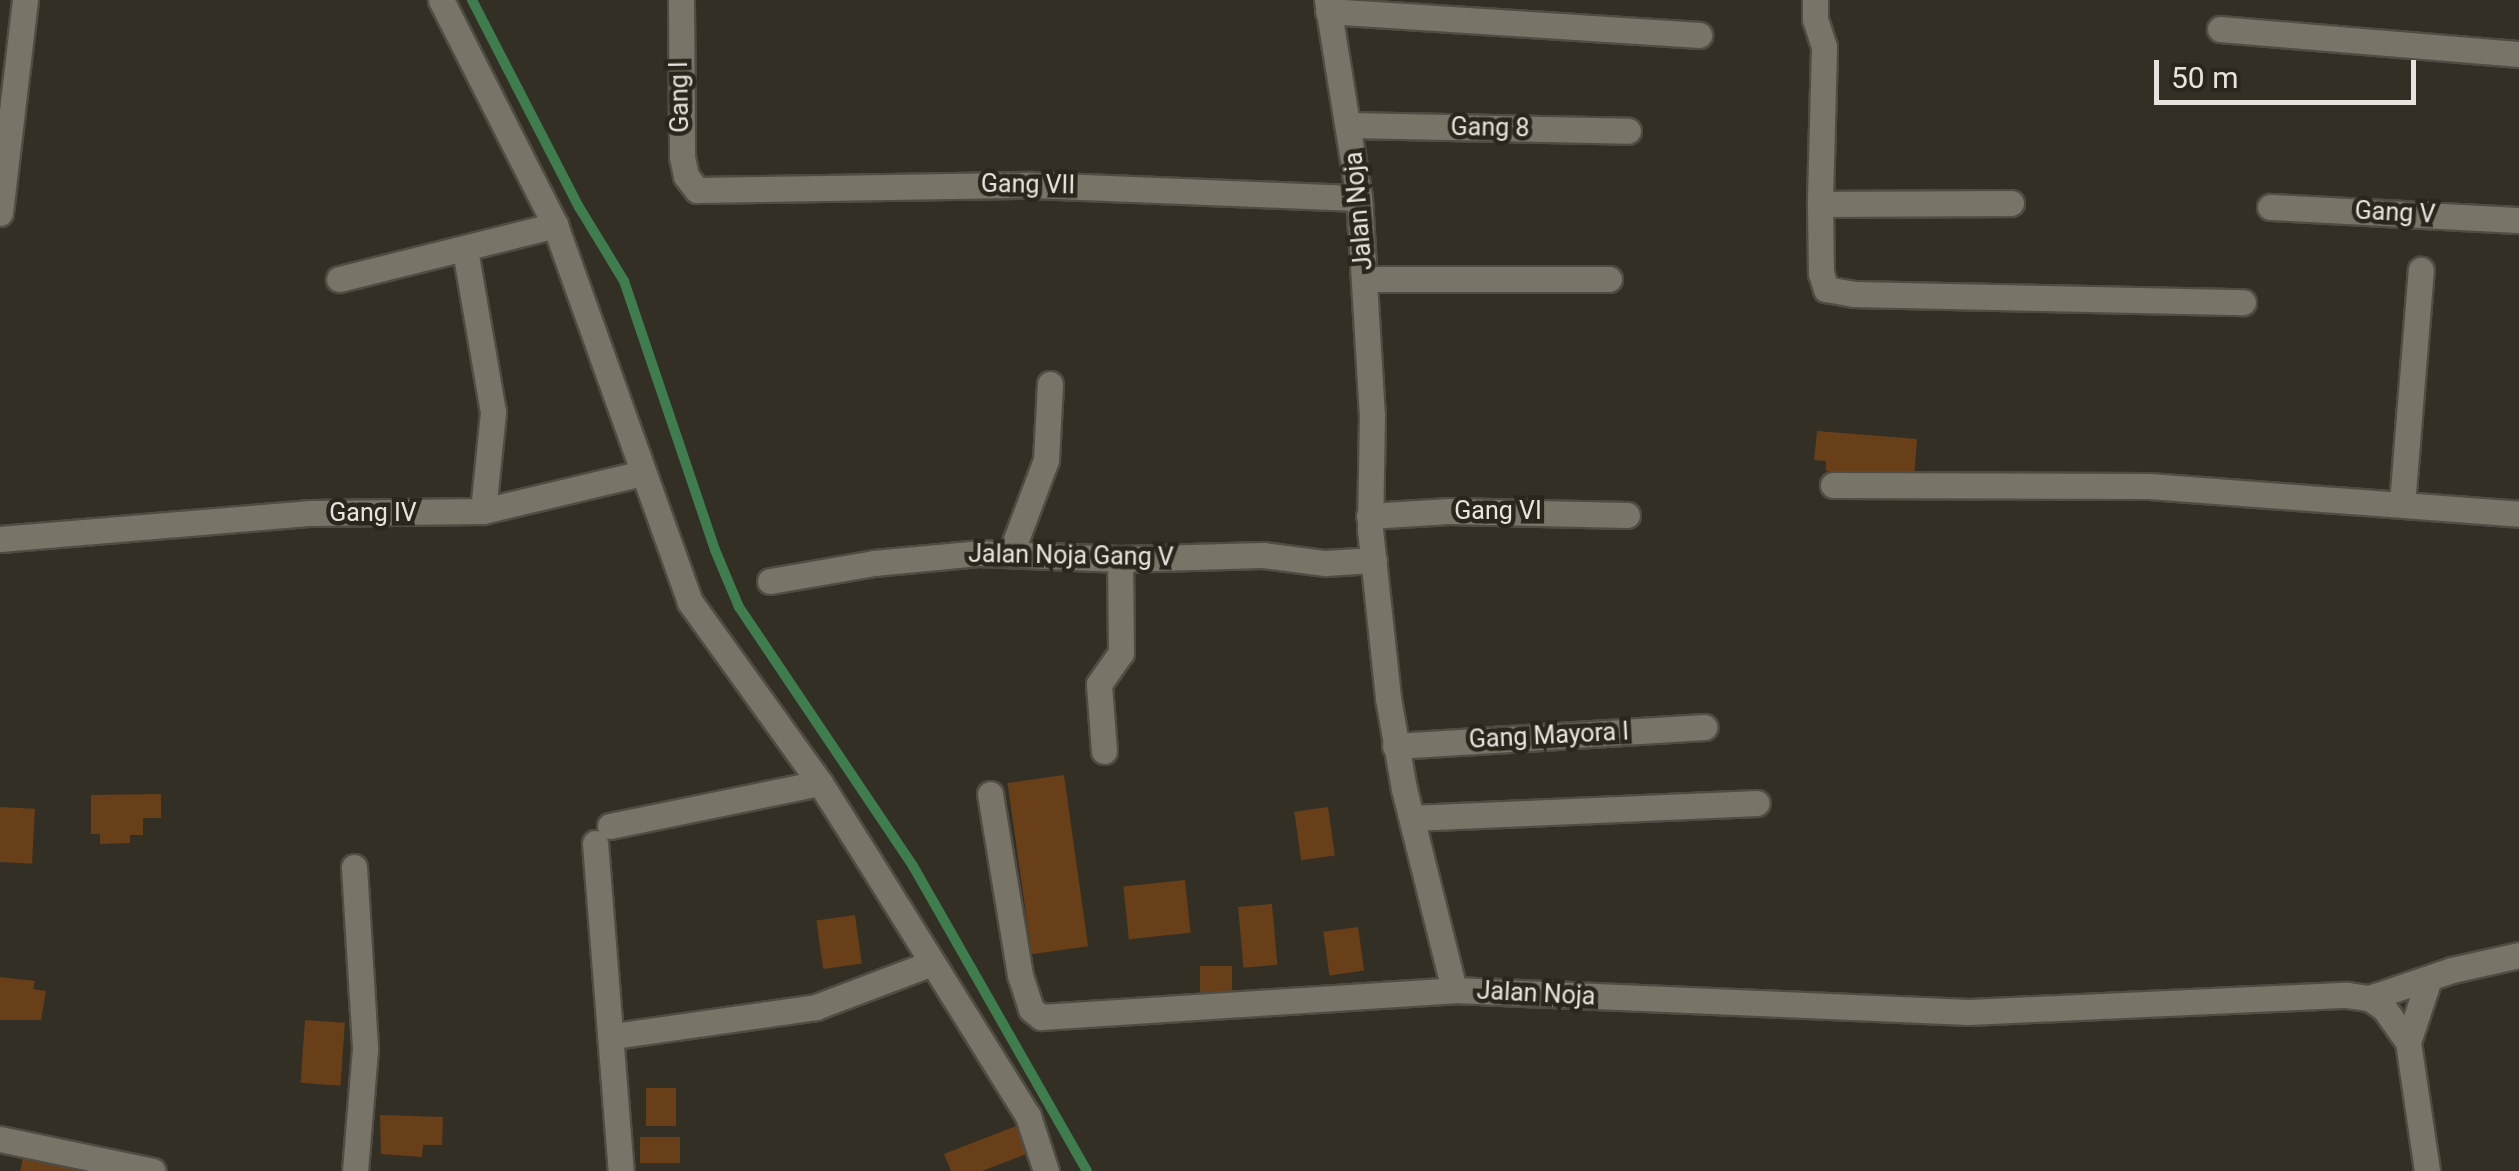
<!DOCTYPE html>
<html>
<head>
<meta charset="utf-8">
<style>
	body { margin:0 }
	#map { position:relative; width:2519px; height:1171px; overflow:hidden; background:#342f24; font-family:Roboto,sans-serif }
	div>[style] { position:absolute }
	.stream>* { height:10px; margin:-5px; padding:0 5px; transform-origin:5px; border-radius:5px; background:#3f7d4e }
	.building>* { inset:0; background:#683f18; transform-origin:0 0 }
	.roads { filter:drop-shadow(2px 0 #504c43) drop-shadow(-2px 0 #504c43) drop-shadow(0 2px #504c43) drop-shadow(0 -2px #504c43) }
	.minor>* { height:25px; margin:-12.5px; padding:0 12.5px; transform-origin:12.5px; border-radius:12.5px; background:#787467 }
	span { translate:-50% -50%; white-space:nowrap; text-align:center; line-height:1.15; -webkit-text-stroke:9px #2a261b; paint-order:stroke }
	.street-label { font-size:25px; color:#e7e4dd }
	.scale { position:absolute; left:2154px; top:60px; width:262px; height:45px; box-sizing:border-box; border:5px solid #e7e4dd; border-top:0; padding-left:12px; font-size:30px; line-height:35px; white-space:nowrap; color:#e7e4dd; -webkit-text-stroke:8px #2a261b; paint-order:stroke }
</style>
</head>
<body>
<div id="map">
	<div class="stream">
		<i style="left:472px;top:0;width:233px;rotate:62.7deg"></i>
		<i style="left:579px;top:207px;width:87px;rotate:58.7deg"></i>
		<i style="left:624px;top:281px;width:284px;rotate:71.3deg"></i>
		<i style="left:715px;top:550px;width:62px;rotate:67.2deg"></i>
		<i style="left:739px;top:607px;width:312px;rotate:56.1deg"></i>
		<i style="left:913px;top:866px;width:351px;rotate:60.3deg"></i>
	</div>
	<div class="building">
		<i style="clip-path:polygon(1817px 431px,1917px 439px,1914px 479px,1826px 471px,1826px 461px,1814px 460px)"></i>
		<i style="left:1064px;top:775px;width:173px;height:57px;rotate:82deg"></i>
		<i style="clip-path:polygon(161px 794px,161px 818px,143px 818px,143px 835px,130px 835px,130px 843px,100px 844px,100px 834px,91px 834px,91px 795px)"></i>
		<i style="left:0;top:807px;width:35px;height:55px;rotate:3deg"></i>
		<i style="left:1328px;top:807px;width:49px;height:34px;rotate:82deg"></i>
		<i style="left:1185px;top:880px;width:53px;height:62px;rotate:84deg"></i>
		<i style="left:1272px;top:904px;width:61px;height:34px;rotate:85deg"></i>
		<i style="left:855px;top:915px;width:49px;height:39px;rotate:82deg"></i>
		<i style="left:1358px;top:927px;width:44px;height:35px;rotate:82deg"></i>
		<i style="left:1200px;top:966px;width:32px;height:26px"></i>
		<i style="clip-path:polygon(0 977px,35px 981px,33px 989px,46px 991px,41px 1020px,0 1020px)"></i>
		<i style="left:305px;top:1020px;width:40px;height:63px;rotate:4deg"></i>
		<i style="left:646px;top:1088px;width:30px;height:38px"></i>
		<i style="clip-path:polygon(380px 1115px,443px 1117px,442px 1145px,423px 1145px,422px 1157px,381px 1154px)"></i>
		<i style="clip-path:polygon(1024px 1123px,1034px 1151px,982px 1171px,951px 1171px,944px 1154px)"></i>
		<i style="left:680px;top:1137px;width:26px;height:40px;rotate:90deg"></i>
		<i style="clip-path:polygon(25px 1149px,82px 1163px,80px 1171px,20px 1171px)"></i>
	</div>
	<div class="roads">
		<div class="minor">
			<i style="left:441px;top:0;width:252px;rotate:63.1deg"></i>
			<i style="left:555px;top:225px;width:400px;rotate:70.3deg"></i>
			<i style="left:690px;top:602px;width:223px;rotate:54.3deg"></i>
			<i style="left:820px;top:783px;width:90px;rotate:57.7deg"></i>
			<i style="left:868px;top:859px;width:303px;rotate:58.1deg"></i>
			<i style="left:1028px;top:1116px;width:58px;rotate:71.9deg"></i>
			<i style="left:681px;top:0;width:157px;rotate:89.6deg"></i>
			<i style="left:682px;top:157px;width:19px;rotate:78deg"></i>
			<i style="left:686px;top:176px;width:18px;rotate:52deg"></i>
			<i style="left:697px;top:190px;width:335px;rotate:-0.9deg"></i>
			<i style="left:1032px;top:185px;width:327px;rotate:2.3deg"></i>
			<i style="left:1327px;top:0;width:201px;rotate:80.8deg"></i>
			<i style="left:1359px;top:198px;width:217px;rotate:86.6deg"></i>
			<i style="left:1372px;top:415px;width:114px;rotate:91deg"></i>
			<i style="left:1370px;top:529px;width:170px;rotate:83.9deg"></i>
			<i style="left:1388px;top:698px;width:92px;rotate:80deg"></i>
			<i style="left:1404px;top:789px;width:207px;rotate:76deg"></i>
			<i style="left:1815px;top:0;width:19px;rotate:90deg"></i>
			<i style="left:1815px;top:19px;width:29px;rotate:72deg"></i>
			<i style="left:1824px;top:47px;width:157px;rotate:91.5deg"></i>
			<i style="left:1820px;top:204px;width:69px;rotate:89.2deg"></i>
			<i style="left:1821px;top:273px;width:17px;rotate:73deg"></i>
			<i style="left:1826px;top:289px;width:28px;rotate:10deg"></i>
			<i style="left:1854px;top:294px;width:389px;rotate:1.2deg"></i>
			<i style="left:1328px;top:11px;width:372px;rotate:3.7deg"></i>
			<i style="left:2220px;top:29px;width:300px;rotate:4.8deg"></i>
			<i style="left:1351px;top:125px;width:277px;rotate:1.2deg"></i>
			<i style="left:1820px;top:204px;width:191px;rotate:-0.3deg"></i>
			<i style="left:2270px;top:207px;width:249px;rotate:3deg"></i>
			<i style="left:0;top:213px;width:214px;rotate:-83.3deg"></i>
			<i style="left:339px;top:279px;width:223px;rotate:-14deg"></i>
			<i style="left:1365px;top:279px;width:244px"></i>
			<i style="left:1833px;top:485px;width:316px;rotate:0.2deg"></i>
			<i style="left:2149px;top:486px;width:371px;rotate:4.3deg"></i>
			<i style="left:2402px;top:504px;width:235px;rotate:-85.4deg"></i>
			<i style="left:483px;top:511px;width:164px;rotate:-13.4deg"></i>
			<i style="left:1369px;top:516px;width:80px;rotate:-3.6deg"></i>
			<i style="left:1449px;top:511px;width:178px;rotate:1.3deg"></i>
			<i style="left:0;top:539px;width:312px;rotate:-4.8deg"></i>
			<i style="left:311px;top:513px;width:172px;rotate:-0.7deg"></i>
			<i style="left:483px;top:511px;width:100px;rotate:-84.2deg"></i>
			<i style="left:493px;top:412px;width:164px;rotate:-99.8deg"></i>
			<i style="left:1011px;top:553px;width:99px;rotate:-69.4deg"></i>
			<i style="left:1046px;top:460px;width:76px;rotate:-87deg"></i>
			<i style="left:770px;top:581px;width:106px;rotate:-9.8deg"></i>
			<i style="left:874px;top:563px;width:105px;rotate:-5.4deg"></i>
			<i style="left:979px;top:553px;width:141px;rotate:2.4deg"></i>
			<i style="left:1120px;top:559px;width:143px;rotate:-1.6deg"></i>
			<i style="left:1263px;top:555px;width:63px;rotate:7.4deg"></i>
			<i style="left:1325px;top:563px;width:49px;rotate:-3.5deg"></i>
			<i style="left:1395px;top:746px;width:310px;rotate:-3.5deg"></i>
			<i style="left:1104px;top:751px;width:67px;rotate:-94.3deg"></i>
			<i style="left:1099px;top:684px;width:38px;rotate:-55deg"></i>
			<i style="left:1121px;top:653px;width:94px;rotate:-90.6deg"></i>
			<i style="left:990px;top:794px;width:183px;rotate:80.6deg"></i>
			<i style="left:1020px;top:975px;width:36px;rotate:72deg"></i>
			<i style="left:1031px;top:1009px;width:13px;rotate:39deg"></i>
			<i style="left:1041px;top:1017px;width:414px;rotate:-3.7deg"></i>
			<i style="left:1454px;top:990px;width:515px;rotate:2.45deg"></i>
			<i style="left:1969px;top:1012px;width:378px;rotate:-2.6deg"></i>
			<i style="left:2347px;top:995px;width:22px;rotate:8deg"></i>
			<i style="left:2369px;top:998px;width:18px;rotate:34deg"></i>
			<i style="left:2384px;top:1008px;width:42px;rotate:54.8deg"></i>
			<i style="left:2408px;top:1042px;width:130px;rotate:81.6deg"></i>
			<i style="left:1412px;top:818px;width:345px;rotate:-2.5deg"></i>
			<i style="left:610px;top:826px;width:214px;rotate:-11.6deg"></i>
			<i style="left:595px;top:843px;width:329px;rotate:85.5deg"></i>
			<i style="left:354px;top:867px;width:182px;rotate:86.5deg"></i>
			<i style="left:365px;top:1049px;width:122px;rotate:94.7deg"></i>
			<i style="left:2369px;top:998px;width:88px;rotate:-18.6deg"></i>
			<i style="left:2452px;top:970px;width:69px;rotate:-12.6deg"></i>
			<i style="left:613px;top:1036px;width:205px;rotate:-8.1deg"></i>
			<i style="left:816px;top:1007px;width:124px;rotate:-20.8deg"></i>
			<i style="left:2408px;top:1042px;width:66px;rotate:-71.6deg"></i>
			<i style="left:0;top:1139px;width:156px;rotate:11.8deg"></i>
		</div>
	</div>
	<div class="street-label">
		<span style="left:680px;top:97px;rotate:-91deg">Gang I</span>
		<span style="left:1490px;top:128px;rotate:1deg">Gang 8</span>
		<span style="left:1028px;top:185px;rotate:1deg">Gang VII</span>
		<span style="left:1359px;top:211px;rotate:-95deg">Jalan Noja</span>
		<span style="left:2395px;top:213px;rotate:3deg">Gang V</span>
		<span style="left:1498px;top:511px">Gang VI</span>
		<span style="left:373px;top:513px">Gang IV</span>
		<span style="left:1071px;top:556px;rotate:1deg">Jalan Noja Gang V</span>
		<span style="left:1549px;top:736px;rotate:-3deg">Gang Mayora I</span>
		<span style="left:1536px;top:994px;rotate:3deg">Jalan Noja</span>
	</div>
	<div class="scale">50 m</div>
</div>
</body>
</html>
